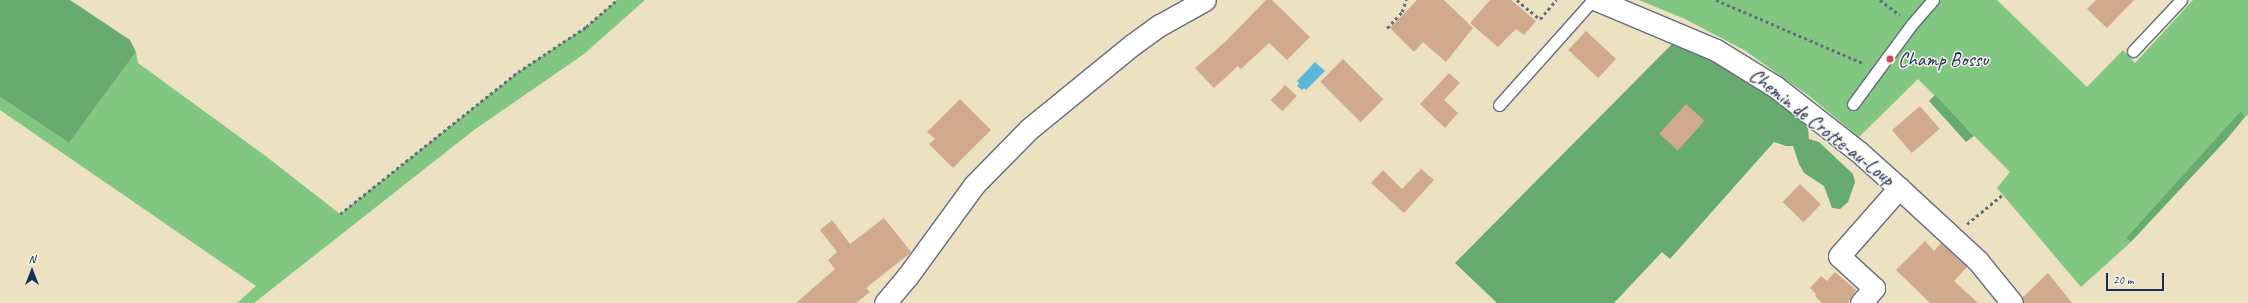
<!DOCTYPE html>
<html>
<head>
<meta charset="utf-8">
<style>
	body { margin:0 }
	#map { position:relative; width:2248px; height:303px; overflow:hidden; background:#ece1c0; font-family:Caveat,sans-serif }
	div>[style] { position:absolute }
	.green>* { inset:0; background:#81c681 }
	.forest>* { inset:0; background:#68ab6f }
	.water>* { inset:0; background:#5cb6da }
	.building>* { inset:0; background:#d1a98d; transform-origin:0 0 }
	.path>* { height:2.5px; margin-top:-1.25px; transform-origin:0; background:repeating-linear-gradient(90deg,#646d80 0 3px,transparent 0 6px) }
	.roads { filter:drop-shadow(1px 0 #646d80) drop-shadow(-1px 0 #646d80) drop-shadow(0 1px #646d80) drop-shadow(0 -1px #646d80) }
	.service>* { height:11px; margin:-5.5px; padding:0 5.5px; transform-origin:5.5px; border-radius:5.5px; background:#fff }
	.minor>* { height:21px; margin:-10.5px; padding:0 10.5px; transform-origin:10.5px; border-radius:10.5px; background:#fff }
	.dots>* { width:11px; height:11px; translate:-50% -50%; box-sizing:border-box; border:2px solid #f7f3e8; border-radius:50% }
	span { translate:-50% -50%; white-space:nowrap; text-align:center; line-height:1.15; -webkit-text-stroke:3px #f7f3e8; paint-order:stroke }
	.poi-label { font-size:20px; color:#1b2f5e }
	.left { translate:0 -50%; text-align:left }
	.street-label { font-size:20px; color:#1b2f5e }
	.north { position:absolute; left:12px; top:251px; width:40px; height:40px; -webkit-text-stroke:3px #f7f3e8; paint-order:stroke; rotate:0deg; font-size:11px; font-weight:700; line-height:16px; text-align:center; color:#1b2f5e }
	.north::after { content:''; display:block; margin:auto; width:14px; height:18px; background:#1b2f5e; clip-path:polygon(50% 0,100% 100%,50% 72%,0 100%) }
	.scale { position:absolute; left:2106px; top:273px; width:58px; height:18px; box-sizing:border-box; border:2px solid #1b2f5e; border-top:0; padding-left:5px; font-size:12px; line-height:14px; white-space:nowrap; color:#1b2f5e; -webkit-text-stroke:3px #f7f3e8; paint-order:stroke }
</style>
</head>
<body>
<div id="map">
	<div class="green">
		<i style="clip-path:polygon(617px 0,645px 0,584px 54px,474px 130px,254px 303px,237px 303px,256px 286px,0 110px,0 97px,69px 143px,136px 52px,138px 63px,263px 154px,340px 214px,518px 72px,586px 27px)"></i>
		<i style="clip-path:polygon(1639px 0,1997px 0,2087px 87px,2123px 50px,2135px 63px,2193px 0,2248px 0,2248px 115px,2245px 117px,2241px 112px,2126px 238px,2131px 242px,2081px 287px,1997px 188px,2010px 172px,1918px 79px,1859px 137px,1808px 95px,1744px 50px,1685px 19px)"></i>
	</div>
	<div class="forest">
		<i style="clip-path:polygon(0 0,70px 0,130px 40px,136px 52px,69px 143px,0 97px)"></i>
		<i style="clip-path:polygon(1675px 41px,1740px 74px,1795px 112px,1808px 128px,1809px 139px,1819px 142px,1853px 174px,1855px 182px,1848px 202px,1840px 209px,1832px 208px,1824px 186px,1804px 173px,1799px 164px,1793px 146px,1786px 146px,1774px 142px,1670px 259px,1662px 252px,1614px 303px,1497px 303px,1455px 263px)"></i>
		<i style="clip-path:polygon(1935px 95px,1974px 136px,1966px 142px,1929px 101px)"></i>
		<i style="clip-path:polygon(2241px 111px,2245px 117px,2226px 140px,2131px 242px,2126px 238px)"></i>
	</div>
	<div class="water">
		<i style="clip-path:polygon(1315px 62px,1325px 71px,1306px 90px,1304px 88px,1302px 90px,1297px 86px,1299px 83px,1297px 81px)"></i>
	</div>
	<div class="building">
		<i style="clip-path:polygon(1266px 0,1272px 0,1310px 37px,1287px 60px,1269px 43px,1241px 69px,1238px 66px,1214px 88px,1195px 68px,1226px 41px)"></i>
		<i style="clip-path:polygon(1417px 0,1444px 0,1473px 28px,1446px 62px,1423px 42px,1414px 52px,1390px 28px)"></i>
		<i style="clip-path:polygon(1490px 0,1511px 0,1536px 21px,1524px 35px,1516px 29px,1498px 47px,1470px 23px)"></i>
		<i style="clip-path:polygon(2096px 0,2134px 0,2107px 28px,2087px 9px)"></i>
		<i style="left:1586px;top:31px;width:41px;height:26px;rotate:43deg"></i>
		<i style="left:1343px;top:59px;width:57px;height:32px;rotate:45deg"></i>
		<i style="clip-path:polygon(1449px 73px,1460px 83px,1444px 100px,1458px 113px,1445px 128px,1420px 104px)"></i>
		<i style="left:1285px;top:85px;width:16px;height:21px;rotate:43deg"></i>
		<i style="clip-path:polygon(960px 99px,991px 130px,953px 168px,929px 144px,935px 139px,927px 132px)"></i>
		<i style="left:1686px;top:104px;width:25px;height:40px;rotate:42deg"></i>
		<i style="left:1920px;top:106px;width:30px;height:37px;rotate:49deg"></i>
		<i style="clip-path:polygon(1421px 169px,1434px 180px,1404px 213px,1371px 183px,1383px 170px,1402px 189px)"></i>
		<i style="left:1800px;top:184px;width:29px;height:25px;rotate:44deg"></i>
		<i style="clip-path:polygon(884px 218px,911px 252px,909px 254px,866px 288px,870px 292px,856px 303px,796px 303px,835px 269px,828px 260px,837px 252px,820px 230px,832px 220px,850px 244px)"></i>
		<i style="clip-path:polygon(1925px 241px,1934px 251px,1941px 243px,1967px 267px,1954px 281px,1978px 303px,1930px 303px,1896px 270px)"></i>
		<i style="clip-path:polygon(1835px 272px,1856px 290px,1848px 303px,1822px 303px,1815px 296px,1816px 294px,1810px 288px,1821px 276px,1827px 281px)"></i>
		<i style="clip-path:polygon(2048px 273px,2072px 303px,2024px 303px,2022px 298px)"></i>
	</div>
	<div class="path">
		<i style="left:1517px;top:0;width:30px;rotate:40deg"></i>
		<i style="left:1540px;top:19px;width:25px;rotate:-50deg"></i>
		<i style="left:1716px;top:0;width:162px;rotate:23.2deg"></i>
		<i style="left:1880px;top:0;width:25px;rotate:37deg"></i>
		<i style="left:1387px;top:28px;width:22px;rotate:-47deg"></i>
		<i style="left:1402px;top:12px;width:13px;rotate:-72deg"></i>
		<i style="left:340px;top:214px;width:228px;rotate:-38.6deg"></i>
		<i style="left:518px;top:72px;width:82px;rotate:-33.5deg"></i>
		<i style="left:586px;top:27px;width:41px;rotate:-41.1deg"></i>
		<i style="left:1967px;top:224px;width:45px;rotate:-39.6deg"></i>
	</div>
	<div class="roads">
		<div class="service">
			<i style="left:2133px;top:51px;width:70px;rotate:-46.7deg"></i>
			<i style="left:1853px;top:104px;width:99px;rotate:-53.6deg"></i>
			<i style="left:1912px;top:24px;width:32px;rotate:-49deg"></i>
			<i style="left:1499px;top:105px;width:141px;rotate:-48.2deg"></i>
		</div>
		<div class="minor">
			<i style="left:1597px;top:0;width:129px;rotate:22.8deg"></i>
			<i style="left:1716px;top:50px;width:70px;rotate:31.7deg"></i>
			<i style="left:1776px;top:87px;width:105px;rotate:38.1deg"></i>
			<i style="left:1859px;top:152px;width:54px;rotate:42deg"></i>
			<i style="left:1899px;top:188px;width:108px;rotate:42.7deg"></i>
			<i style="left:1978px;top:261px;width:54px;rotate:51deg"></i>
			<i style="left:885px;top:303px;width:34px;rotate:-50deg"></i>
			<i style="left:907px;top:277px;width:114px;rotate:-53.9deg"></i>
			<i style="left:974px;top:185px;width:78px;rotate:-45.5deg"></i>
			<i style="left:1029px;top:129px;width:133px;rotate:-39.2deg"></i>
			<i style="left:1132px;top:45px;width:34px;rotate:-36deg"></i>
			<i style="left:1160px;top:25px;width:51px;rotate:-29.1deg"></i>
			<i style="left:1861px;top:303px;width:20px;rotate:-49deg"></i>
			<i style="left:1874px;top:288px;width:47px;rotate:-137.6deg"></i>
			<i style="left:1839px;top:256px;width:91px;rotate:-48.6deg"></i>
		</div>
	</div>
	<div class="dots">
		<i style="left:1890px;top:59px;background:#d1495b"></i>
	</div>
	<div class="poi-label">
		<span class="left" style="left:1898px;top:59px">Champ Bossu</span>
	</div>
	<div class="street-label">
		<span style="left:1822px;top:127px;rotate:38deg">Chemin de Crotte-au-Loup</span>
	</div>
	<div class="north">N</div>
	<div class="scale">20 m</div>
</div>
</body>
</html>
